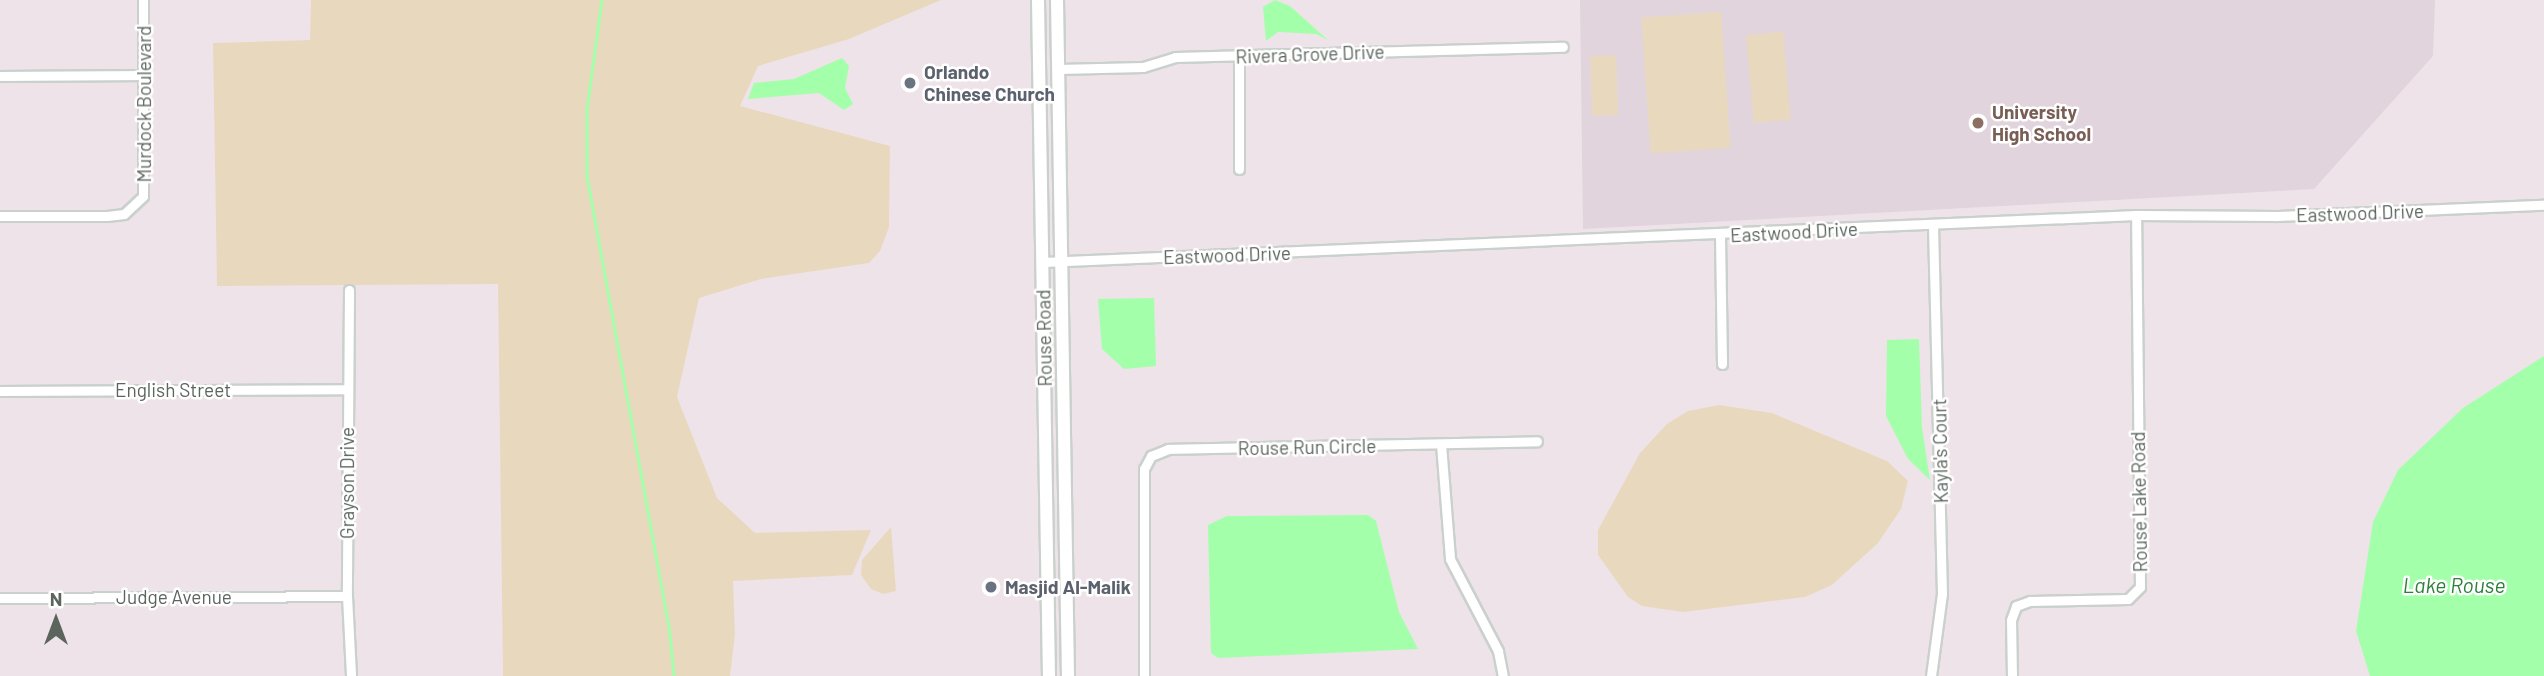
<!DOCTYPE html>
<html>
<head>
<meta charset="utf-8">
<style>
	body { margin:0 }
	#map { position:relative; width:2544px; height:676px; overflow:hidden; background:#efe3ea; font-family:Barlow,sans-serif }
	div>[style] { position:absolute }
	.education>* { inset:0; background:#e1d4dc }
	.green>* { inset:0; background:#e8d9be; transform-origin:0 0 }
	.water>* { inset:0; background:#a3ffaa }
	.stream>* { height:2.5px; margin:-1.25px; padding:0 1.25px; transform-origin:1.25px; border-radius:1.25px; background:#a3ffaa }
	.roads { filter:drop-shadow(2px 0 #cad1cc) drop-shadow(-2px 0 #cad1cc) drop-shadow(0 2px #cad1cc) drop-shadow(0 -2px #cad1cc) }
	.street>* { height:9px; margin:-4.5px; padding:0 4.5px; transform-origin:4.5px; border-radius:4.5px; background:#fff }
	.secondary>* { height:12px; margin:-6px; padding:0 6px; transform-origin:6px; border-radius:6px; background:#fff }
	.dots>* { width:19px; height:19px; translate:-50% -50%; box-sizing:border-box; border:4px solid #fff; border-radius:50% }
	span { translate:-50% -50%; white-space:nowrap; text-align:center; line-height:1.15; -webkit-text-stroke:5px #fff; paint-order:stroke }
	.street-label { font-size:19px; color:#5b655d }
	.worship-label { font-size:19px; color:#5b616d; font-weight:700 }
	.left { translate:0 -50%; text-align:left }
	.education-label { font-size:19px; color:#785e54; font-weight:700 }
	.water-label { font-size:21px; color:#2c8039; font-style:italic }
	.north { position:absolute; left:21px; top:585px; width:70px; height:70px; -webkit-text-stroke:5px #fff; paint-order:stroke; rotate:0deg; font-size:19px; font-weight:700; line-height:28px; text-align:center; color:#5b655d }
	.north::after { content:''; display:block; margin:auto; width:24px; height:32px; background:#5b655d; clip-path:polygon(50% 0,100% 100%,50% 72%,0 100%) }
</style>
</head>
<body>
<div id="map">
	<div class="education">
		<i style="clip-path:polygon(1580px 0,2435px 0,2433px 56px,2314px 189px,1583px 229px)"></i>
	</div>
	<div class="green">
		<i style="clip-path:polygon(311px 0,941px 0,849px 39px,758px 66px,740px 106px,890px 146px,889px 227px,880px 251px,869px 263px,761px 279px,699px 298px,677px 397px,717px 498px,755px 533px,871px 530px,852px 575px,733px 581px,735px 634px,730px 676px,503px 676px,498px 284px,217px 286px,213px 43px,310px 40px)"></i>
		<i style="left:1721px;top:12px;width:136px;height:80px;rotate:86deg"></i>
		<i style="left:1783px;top:32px;width:88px;height:37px;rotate:85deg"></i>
		<i style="left:1616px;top:55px;width:60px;height:26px;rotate:88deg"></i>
		<i style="clip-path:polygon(1719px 405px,1772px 413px,1887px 461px,1908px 481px,1901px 509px,1878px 543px,1832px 585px,1805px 597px,1683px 612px,1642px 606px,1628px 597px,1598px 555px,1598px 530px,1640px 453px,1667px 424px,1688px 411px)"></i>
		<i style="clip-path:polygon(891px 527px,896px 591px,883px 594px,871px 589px,861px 575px,862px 560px)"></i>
	</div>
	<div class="water">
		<i style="clip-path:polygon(1275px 0,1290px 6px,1328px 40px,1316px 34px,1278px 32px,1266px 41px,1263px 7px)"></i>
		<i style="clip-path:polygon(842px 58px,849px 66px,845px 88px,853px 104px,844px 110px,819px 93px,748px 99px,754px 83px,794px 79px)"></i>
		<i style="clip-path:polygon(1154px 298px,1156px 366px,1124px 369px,1102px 349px,1098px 299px)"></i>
		<i style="clip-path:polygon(1919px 339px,1922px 428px,1930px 480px,1908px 459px,1886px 416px,1887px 340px)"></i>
		<i style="clip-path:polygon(2544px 356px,2544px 676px,2370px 676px,2356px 631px,2373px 522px,2398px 470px,2463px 408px)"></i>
		<i style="clip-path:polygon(1368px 515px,1376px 521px,1399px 612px,1418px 649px,1218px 658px,1211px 653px,1208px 525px,1227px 516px)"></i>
	</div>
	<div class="stream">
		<i style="left:602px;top:0;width:110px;rotate:97.8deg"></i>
		<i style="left:587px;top:109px;width:67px;rotate:90deg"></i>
		<i style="left:587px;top:176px;width:465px;rotate:79.7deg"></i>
		<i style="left:670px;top:634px;width:42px;rotate:84.6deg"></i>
	</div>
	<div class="roads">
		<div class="street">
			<i style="left:1239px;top:56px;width:113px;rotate:90deg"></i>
			<i style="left:1058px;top:69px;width:85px;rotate:-1.3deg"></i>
			<i style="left:1143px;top:67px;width:34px;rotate:-17deg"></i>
			<i style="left:1175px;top:57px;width:388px;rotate:-1.5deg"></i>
			<i style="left:0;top:76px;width:144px;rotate:-0.4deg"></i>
			<i style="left:0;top:216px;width:107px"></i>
			<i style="left:107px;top:216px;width:17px;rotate:-7deg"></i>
			<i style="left:124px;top:214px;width:26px;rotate:-43deg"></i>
			<i style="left:143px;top:196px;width:196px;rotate:-90deg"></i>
			<i style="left:1720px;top:236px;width:128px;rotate:89.1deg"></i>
			<i style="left:1043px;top:262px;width:1094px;rotate:-2.46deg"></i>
			<i style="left:2136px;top:215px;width:140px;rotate:0.4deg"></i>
			<i style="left:2276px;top:216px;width:268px;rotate:-2.4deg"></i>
			<i style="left:349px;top:290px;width:306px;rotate:90.4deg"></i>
			<i style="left:347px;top:596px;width:80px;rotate:87.1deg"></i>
			<i style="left:0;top:391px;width:347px;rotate:-0.3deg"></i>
			<i style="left:1441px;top:444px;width:115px;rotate:85.5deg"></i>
			<i style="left:1450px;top:559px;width:104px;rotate:62.4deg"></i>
			<i style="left:1498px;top:651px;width:25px;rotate:79deg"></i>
			<i style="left:0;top:598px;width:347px;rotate:-0.3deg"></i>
			<i style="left:1144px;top:676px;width:207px;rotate:-90deg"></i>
			<i style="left:1144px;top:469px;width:15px;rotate:-62deg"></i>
			<i style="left:1151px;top:456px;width:18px;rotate:-22deg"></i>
			<i style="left:1168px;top:449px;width:369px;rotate:-1.2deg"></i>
			<i style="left:1931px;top:676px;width:83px;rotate:-82.4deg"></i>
			<i style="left:1942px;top:594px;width:370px;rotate:-91.4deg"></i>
			<i style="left:2012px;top:676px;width:56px;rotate:-91deg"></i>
			<i style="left:2011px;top:620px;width:15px;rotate:-70deg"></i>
			<i style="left:2016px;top:606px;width:15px;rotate:-20deg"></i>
			<i style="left:2030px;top:601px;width:98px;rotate:-1.2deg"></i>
			<i style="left:2128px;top:599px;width:17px;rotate:-45deg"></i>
			<i style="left:2140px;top:587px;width:372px;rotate:-90.6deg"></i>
		</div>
		<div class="secondary">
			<i style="left:1038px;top:0;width:676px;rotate:89.07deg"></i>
			<i style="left:1057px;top:0;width:676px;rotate:89.07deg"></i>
		</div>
	</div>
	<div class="dots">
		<i style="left:910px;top:83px;background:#6b7280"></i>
		<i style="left:1978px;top:123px;background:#8d6e63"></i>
		<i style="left:991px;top:587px;background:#6b7280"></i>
	</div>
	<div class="street-label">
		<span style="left:1310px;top:54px;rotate:-2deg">Rivera Grove Drive</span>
		<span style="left:144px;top:104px;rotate:-90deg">Murdock Boulevard</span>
		<span style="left:2360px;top:213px;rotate:-2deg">Eastwood Drive</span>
		<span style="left:1794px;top:232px;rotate:-3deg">Eastwood Drive</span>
		<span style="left:1227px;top:255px;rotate:-2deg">Eastwood Drive</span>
		<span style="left:1044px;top:338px;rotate:-91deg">Rouse Road</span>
		<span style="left:173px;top:390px">English Street</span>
		<span style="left:1307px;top:447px;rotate:-1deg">Rouse Run Circle</span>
		<span style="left:1940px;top:451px;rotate:-91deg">Kayla's Court</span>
		<span style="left:347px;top:483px;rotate:-90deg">Grayson Drive</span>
		<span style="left:2139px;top:502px;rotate:-91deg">Rouse Lake Road</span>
		<span style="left:174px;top:597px">Judge Avenue</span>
	</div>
	<div class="worship-label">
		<span class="left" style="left:924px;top:83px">Orlando<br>Chinese Church</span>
		<span class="left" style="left:1005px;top:587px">Masjid Al-Malik</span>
	</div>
	<div class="education-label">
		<span class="left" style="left:1992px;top:123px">University<br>High School</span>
	</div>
	<div class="water-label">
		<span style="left:2454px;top:585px">Lake Rouse</span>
	</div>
	<div class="north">N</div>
</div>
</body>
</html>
